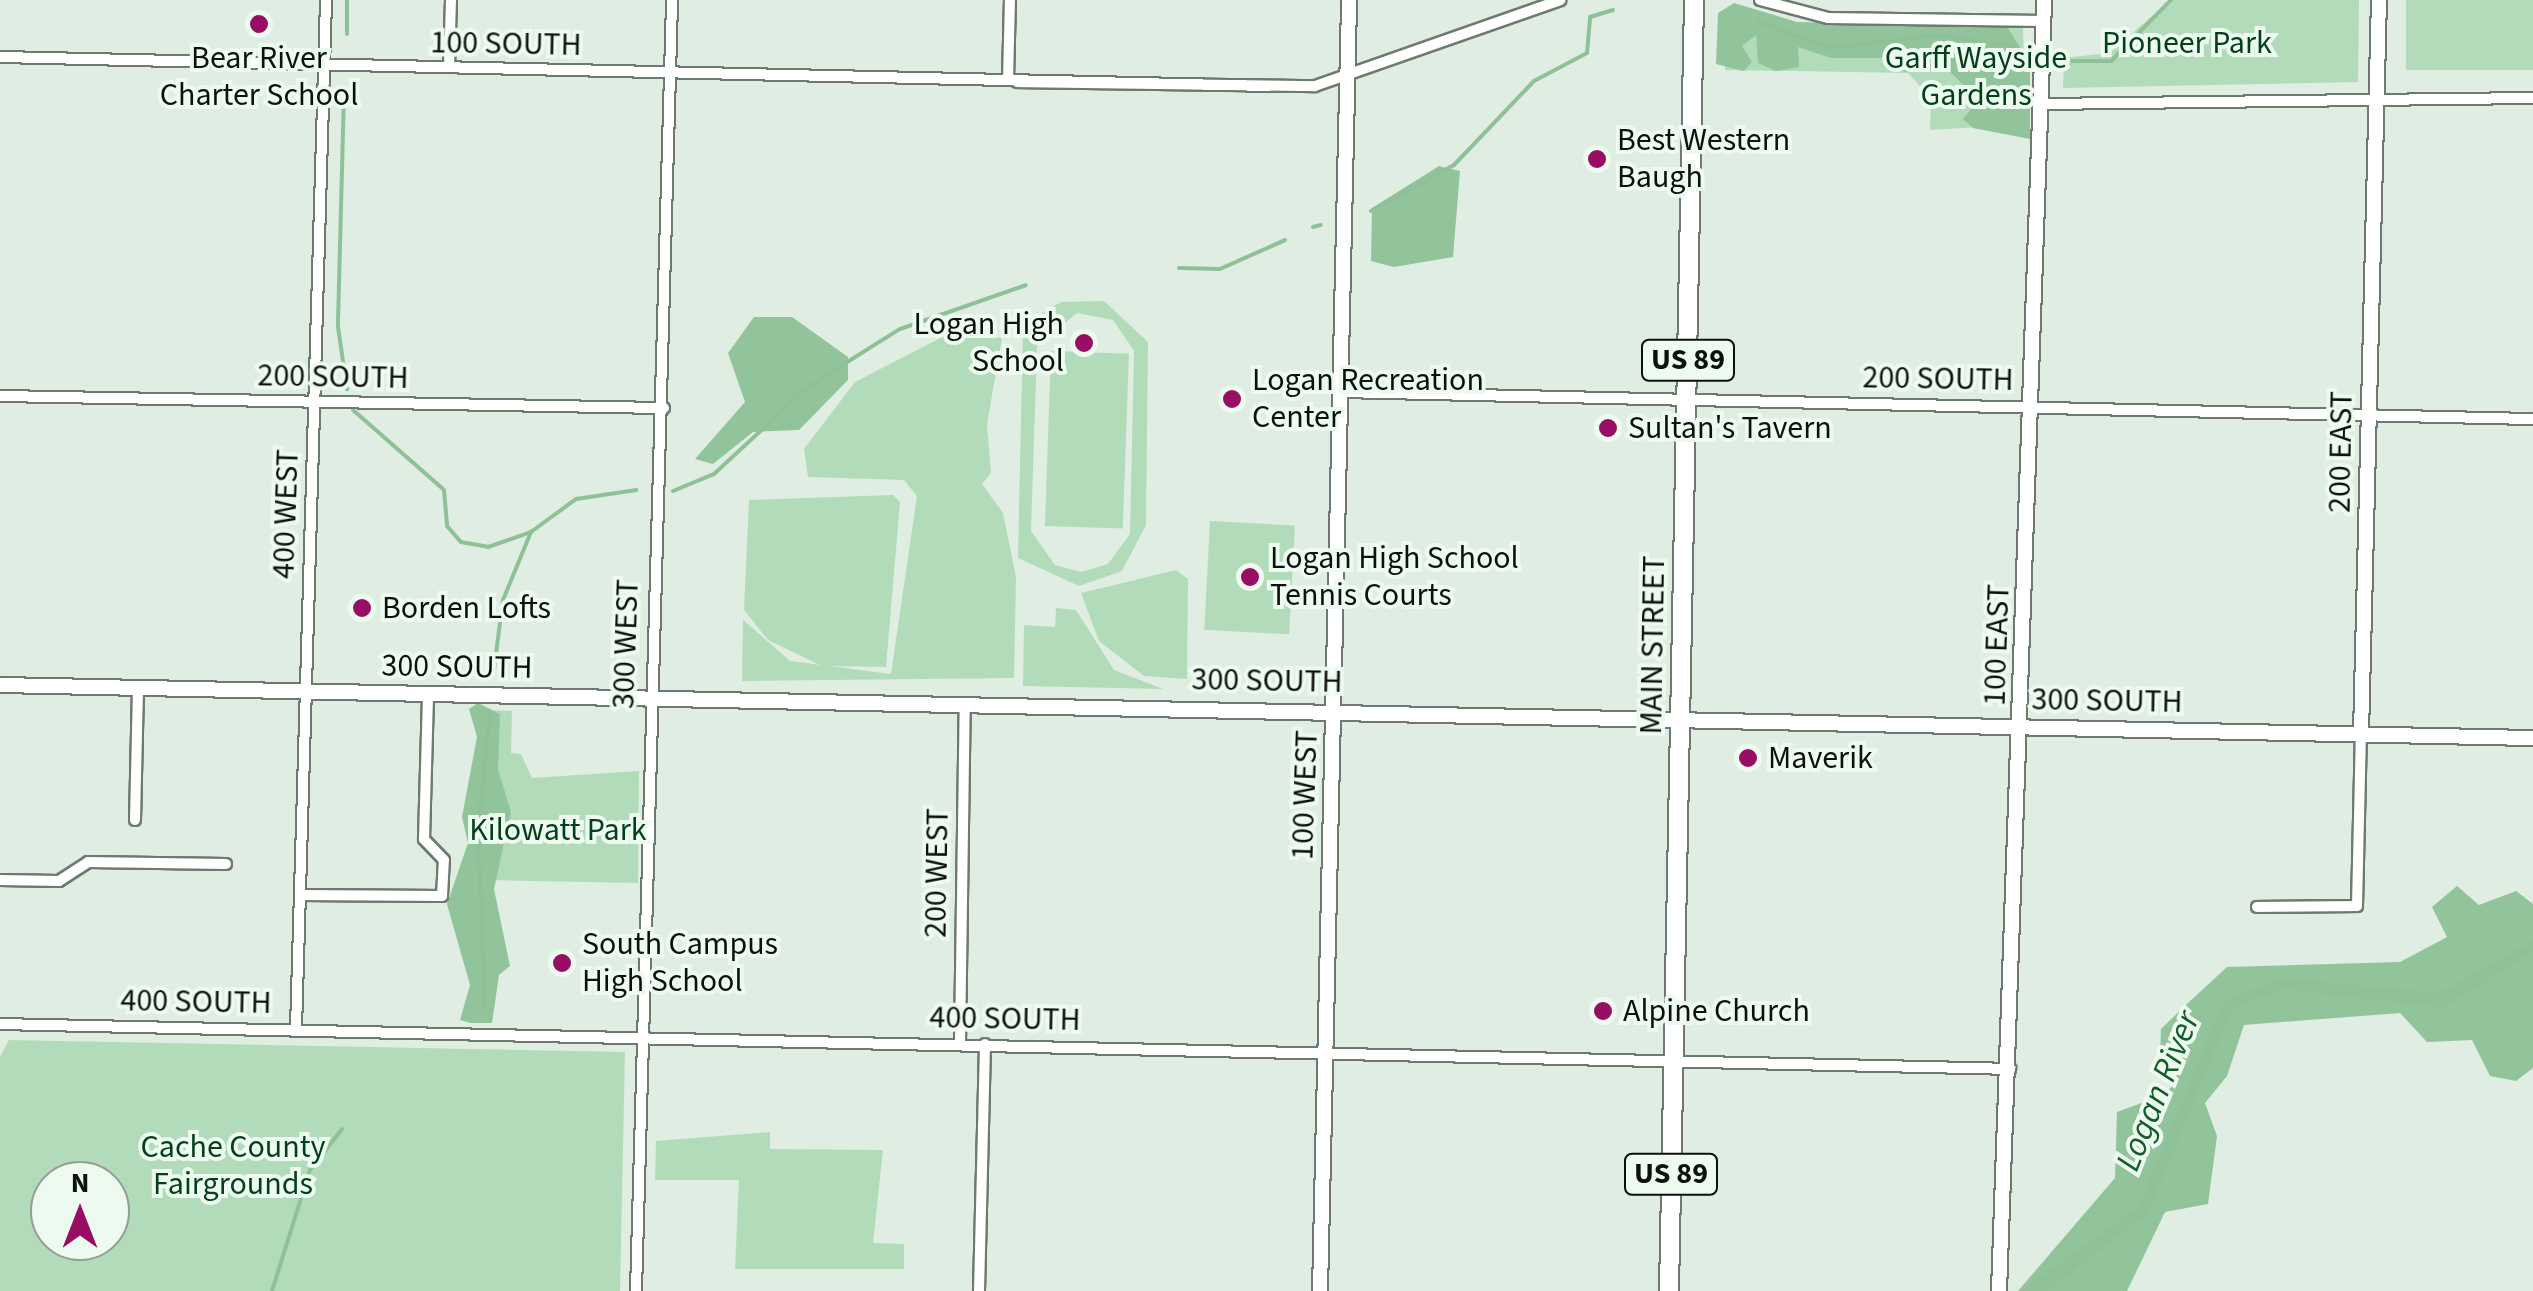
<!DOCTYPE html>
<html>
<head>
<meta charset="utf-8">
<style>
	body { margin:0 }
	#map { position:relative; width:2533px; height:1291px; overflow:hidden; background:#e0ede2; font-family:"Source Sans 3",sans-serif }
	div>[style] { position:absolute }
	.green>* { inset:0; background:#b2dcb9; transform-origin:0 0 }
	.forest>* { inset:0; background:#92c49b }
	.water>* { inset:0; background:#8fc198 }
	.stream>* { height:4px; margin:-2px; padding:0 2px; transform-origin:2px; border-radius:2px; background:#8fc198 }
	.roads { filter:drop-shadow(2px 0 #6e796f) drop-shadow(-2px 0 #6e796f) drop-shadow(0 2px #6e796f) drop-shadow(0 -2px #6e796f) }
	.street>* { height:10px; margin:-5px; padding:0 5px; transform-origin:5px; border-radius:5px; background:#fff }
	.secondary>* { height:14px; margin:-7px; padding:0 7px; transform-origin:7px; border-radius:7px; background:#fff }
	.highway>* { height:18px; margin:-9px; padding:0 9px; transform-origin:9px; border-radius:9px; background:#fff }
	.dots>* { width:28px; height:28px; translate:-50% -50%; box-sizing:border-box; border:5px solid #edfaef; border-radius:50% }
	span { translate:-50% -50%; white-space:nowrap; text-align:center; line-height:1.15; -webkit-text-stroke:8px #edfaef; paint-order:stroke }
	.shield-label span { padding:2px 8px; background:#edfaef; border:2px solid; border-radius:8px; -webkit-text-stroke-width:0 }
	.shield-label { font-size:30px; color:#0d110d; font-weight:700 }
	.park-label { font-size:32px; color:#033f19 }
	.street-label { font-size:32px; color:#0d110d }
	.poi-label { font-size:32px; color:#0d110d }
	.left { translate:0 -50%; text-align:left }
	.right { translate:-100% -50%; text-align:right }
	.water-label { font-size:35px; color:#115e2b; font-style:italic }
	.north { position:absolute; left:30px; top:1161px; width:100px; height:100px; box-sizing:border-box; background:#edfaef; border:2px solid #939d95; border-radius:50%; rotate:0deg; font-size:28px; font-weight:700; line-height:40px; text-align:center; color:#0d110d }
	.north::after { content:''; display:block; margin:auto; width:35px; height:45px; background:#980e62; clip-path:polygon(50% 0,100% 100%,50% 72%,0 100%) }
</style>
</head>
<body>
<div id="map">
	<div class="green">
		<i style="clip-path:polygon(2171px 0,2359px 0,2358px 82px,2063px 88px,2064px 58px,2109px 53px)"></i>
		<i style="left:2406px;top:0;width:127px;height:70px"></i>
		<i style="clip-path:polygon(1727px 12px,1800px 28px,2023px 28px,2026px 124px,1930px 130px,1931px 98px,1908px 73px,1725px 70px)"></i>
		<i style="clip-path:polygon(evenodd,1104px 301px,1148px 342px,1146px 525px,1122px 571px,1079px 586px,1018px 558px,1023px 325px,1061px 302px,1104px 301px,1077px 313px,1113px 320px,1134px 351px,1130px 534px,1108px 564px,1081px 572px,1055px 565px,1031px 531px,1037px 346px,1077px 313px)"></i>
		<i style="clip-path:polygon(958px 329px,1002px 338px,987px 424px,991px 473px,982px 484px,1003px 513px,1016px 577px,1014px 678px,742px 681px,743px 620px,790px 661px,891px 674px,917px 496px,904px 480px,808px 477px,804px 449px,855px 382px)"></i>
		<i style="left:1051px;top:351px;width:78px;height:175px;rotate:2deg"></i>
		<i style="clip-path:polygon(893px 495px,900px 502px,886px 667px,822px 666px,768px 640px,744px 610px,749px 500px)"></i>
		<i style="left:1210px;top:521px;width:85px;height:109px;rotate:3deg"></i>
		<i style="clip-path:polygon(1176px 570px,1188px 579px,1187px 679px,1144px 676px,1099px 641px,1081px 593px)"></i>
		<i style="clip-path:polygon(1056px 608px,1076px 610px,1114px 670px,1163px 689px,1023px 686px,1024px 625px,1055px 627px)"></i>
		<i style="clip-path:polygon(494px 710px,512px 711px,511px 753px,521px 754px,532px 778px,639px 771px,638px 883px,489px 880px)"></i>
		<i style="clip-path:polygon(evenodd,9px 1040px,625px 1052px,620px 1291px,0 1291px,0 1057px,9px 1040px,50px 1181px,110px 1181px,110px 1241px,50px 1241px,50px 1181px)"></i>
		<i style="clip-path:polygon(770px 1132px,770px 1149px,883px 1150px,873px 1243px,904px 1244px,904px 1269px,735px 1269px,739px 1180px,655px 1180px,656px 1141px)"></i>
	</div>
	<div class="forest">
		<i style="clip-path:polygon(1734px 3px,1797px 22px,2006px 25px,2030px 63px,2030px 139px,1973px 128px,1963px 119px,1973px 107px,2010px 96px,1970px 91px,1949px 71px,1904px 72px,1895px 58px,1831px 58px,1798px 47px,1799px 67px,1776px 71px,1758px 63px,1756px 35px,1742px 46px,1752px 62px,1744px 71px,1716px 64px,1718px 13px)"></i>
		<i style="clip-path:polygon(1439px 166px,1460px 171px,1453px 257px,1394px 267px,1371px 261px,1372px 208px)"></i>
		<i style="clip-path:polygon(754px 317px,792px 317px,848px 357px,848px 380px,799px 430px,753px 432px,713px 464px,695px 459px,745px 402px,728px 353px)"></i>
		<i style="clip-path:polygon(478px 703px,500px 714px,498px 769px,511px 812px,494px 889px,510px 966px,499px 975px,492px 1023px,471px 1023px,460px 1020px,470px 985px,447px 904px,468px 843px,462px 817px,477px 737px,469px 709px)"></i>
		<i style="clip-path:polygon(2457px 886px,2479px 905px,2516px 891px,2533px 904px,2533px 1068px,2516px 1081px,2490px 1076px,2472px 1040px,2427px 1042px,2400px 1013px,2244px 1025px,2227px 1076px,2205px 1103px,2217px 1136px,2208px 1204px,2165px 1212px,2127px 1291px,2018px 1291px,2115px 1178px,2117px 1112px,2166px 1094px,2178px 1078px,2160px 1055px,2161px 1029px,2188px 1003px,2227px 967px,2400px 962px,2447px 937px,2432px 907px)"></i>
	</div>
	<div class="water">
		<i style="clip-path:polygon(2533px 941px,2533px 952px,2443px 1008px,2283px 989px,2232px 1009px,2148px 1213px,2047px 1291px,2021px 1291px,2138px 1207px,2224px 1001px,2280px 978px,2439px 993px)"></i>
	</div>
	<div class="stream">
		<i style="left:1757px;top:21px;width:78px;rotate:20.3deg"></i>
		<i style="left:1830px;top:48px;width:110px;rotate:-6.8deg"></i>
		<i style="left:1939px;top:35px;width:77px;rotate:8.2deg"></i>
		<i style="left:347px;top:34px;width:34px;rotate:-90deg"></i>
		<i style="left:2072px;top:61px;width:39px"></i>
		<i style="left:2111px;top:61px;width:86px;rotate:-45.5deg"></i>
		<i style="left:344px;top:93px;width:234px;rotate:91.5deg"></i>
		<i style="left:338px;top:327px;width:63px;rotate:81.7deg"></i>
		<i style="left:1371px;top:211px;width:95px;rotate:-29deg"></i>
		<i style="left:1454px;top:165px;width:116px;rotate:-46.4deg"></i>
		<i style="left:1534px;top:81px;width:60px;rotate:-27.8deg"></i>
		<i style="left:1587px;top:53px;width:36px;rotate:-85deg"></i>
		<i style="left:1590px;top:17px;width:24px;rotate:-17deg"></i>
		<i style="left:1313px;top:227px;width:8px;rotate:-14deg"></i>
		<i style="left:1179px;top:268px;width:41px;rotate:1.4deg"></i>
		<i style="left:1220px;top:269px;width:71px;rotate:-24deg"></i>
		<i style="left:353px;top:410px;width:121px;rotate:41.3deg"></i>
		<i style="left:444px;top:490px;width:36px;rotate:85deg"></i>
		<i style="left:447px;top:526px;width:21px;rotate:49deg"></i>
		<i style="left:461px;top:542px;width:27px;rotate:10deg"></i>
		<i style="left:488px;top:547px;width:46px;rotate:-19.2deg"></i>
		<i style="left:673px;top:491px;width:44px;rotate:-22.5deg"></i>
		<i style="left:714px;top:474px;width:129px;rotate:-42.8deg"></i>
		<i style="left:809px;top:386px;width:107px;rotate:-32.1deg"></i>
		<i style="left:900px;top:329px;width:133px;rotate:-19.2deg"></i>
		<i style="left:494px;top:669px;width:70px;rotate:-82.6deg"></i>
		<i style="left:503px;top:600px;width:74px;rotate:-67.6deg"></i>
		<i style="left:531px;top:532px;width:56px;rotate:-36.3deg"></i>
		<i style="left:576px;top:499px;width:61px;rotate:-8.5deg"></i>
		<i style="left:485px;top:1011px;width:180px;rotate:-92.2deg"></i>
		<i style="left:478px;top:831px;width:120px;rotate:-84.2deg"></i>
		<i style="left:272px;top:1291px;width:127px;rotate:-72.6deg"></i>
		<i style="left:310px;top:1170px;width:52px;rotate:-52deg"></i>
	</div>
	<div class="roads">
		<div class="street">
			<i style="left:1760px;top:0;width:70px;rotate:14.8deg"></i>
			<i style="left:1828px;top:18px;width:215px;rotate:0.8deg"></i>
			<i style="left:0;top:57px;width:1269px;rotate:1.31deg"></i>
			<i style="left:449px;top:67px;width:67px;rotate:-88.3deg"></i>
			<i style="left:1008px;top:80px;width:80px;rotate:-88.6deg"></i>
			<i style="left:1017px;top:82px;width:298px;rotate:0.8deg"></i>
			<i style="left:1315px;top:86px;width:260px;rotate:-19.3deg"></i>
			<i style="left:2042px;top:104px;width:491px;rotate:-0.7deg"></i>
			<i style="left:1341px;top:392px;width:1192px;rotate:1.3deg"></i>
			<i style="left:0;top:396px;width:664px;rotate:1.04deg"></i>
			<i style="left:135px;top:820px;width:133px;rotate:-88.7deg"></i>
			<i style="left:0;top:880px;width:59px;rotate:1deg"></i>
			<i style="left:59px;top:881px;width:35px;rotate:-33deg"></i>
			<i style="left:88px;top:862px;width:138px;rotate:0.8deg"></i>
			<i style="left:300px;top:895px;width:142px;rotate:0.4deg"></i>
			<i style="left:442px;top:896px;width:36px;rotate:-87deg"></i>
			<i style="left:444px;top:860px;width:29px;rotate:-134deg"></i>
			<i style="left:424px;top:839px;width:146px;rotate:-88.4deg"></i>
			<i style="left:2257px;top:907px;width:100px;rotate:-0.6deg"></i>
			<i style="left:2357px;top:906px;width:172px;rotate:-88.7deg"></i>
			<i style="left:0;top:1024px;width:2011px;rotate:1.28deg"></i>
			<i style="left:296px;top:1029px;width:1029px;rotate:-88.33deg"></i>
			<i style="left:960px;top:1043px;width:340px;rotate:-89.2deg"></i>
			<i style="left:636px;top:1291px;width:1292px;rotate:-88.4deg"></i>
			<i style="left:979px;top:1291px;width:247px;rotate:-88.6deg"></i>
		</div>
		<div class="secondary">
			<i style="left:0;top:685px;width:2534px;rotate:1.2deg"></i>
			<i style="left:2361px;top:734px;width:734px;rotate:-88.6deg"></i>
			<i style="left:1320px;top:1291px;width:1291px;rotate:-88.71deg"></i>
			<i style="left:1999px;top:1291px;width:1292px;rotate:-88deg"></i>
		</div>
		<div class="highway">
			<i style="left:1669px;top:1291px;width:1291px;rotate:-88.89deg"></i>
		</div>
	</div>
	<div class="dots">
		<i style="left:259px;top:24px;background:#980e62"></i>
		<i style="left:1597px;top:159px;background:#980e62"></i>
		<i style="left:1084px;top:343px;background:#980e62"></i>
		<i style="left:1232px;top:399px;background:#980e62"></i>
		<i style="left:1608px;top:428px;background:#980e62"></i>
		<i style="left:1250px;top:577px;background:#980e62"></i>
		<i style="left:362px;top:608px;background:#980e62"></i>
		<i style="left:1748px;top:758px;background:#980e62"></i>
		<i style="left:562px;top:963px;background:#980e62"></i>
		<i style="left:1603px;top:1011px;background:#980e62"></i>
	</div>
	<div class="shield-label">
		<span style="left:1688px;top:360px">US 89</span>
		<span style="left:1671px;top:1174px">US 89</span>
	</div>
	<div class="park-label">
		<span style="left:2187px;top:43px">Pioneer Park</span>
		<span style="left:1976px;top:77px">Garff Wayside<br>Gardens</span>
		<span style="left:558px;top:830px">Kilowatt Park</span>
		<span style="left:233px;top:1166px">Cache County<br>Fairgrounds</span>
	</div>
	<div class="street-label">
		<span style="left:506px;top:44px;rotate:1deg">100 SOUTH</span>
		<span style="left:333px;top:377px;rotate:1deg">200 SOUTH</span>
		<span style="left:1938px;top:379px;rotate:1deg">200 SOUTH</span>
		<span style="left:2341px;top:452px;rotate:-89deg">200 EAST</span>
		<span style="left:286px;top:514px;rotate:-88deg">400 WEST</span>
		<span style="left:626px;top:644px;rotate:-88deg">300 WEST</span>
		<span style="left:1653px;top:645px;rotate:-89deg">MAIN STREET</span>
		<span style="left:1997px;top:645px;rotate:-88deg">100 EAST</span>
		<span style="left:457px;top:667px;rotate:1deg">300 SOUTH</span>
		<span style="left:1267px;top:681px;rotate:1deg">300 SOUTH</span>
		<span style="left:2107px;top:701px;rotate:1deg">300 SOUTH</span>
		<span style="left:1305px;top:795px;rotate:-88deg">100 WEST</span>
		<span style="left:937px;top:873px;rotate:-89deg">200 WEST</span>
		<span style="left:196px;top:1002px;rotate:1deg">400 SOUTH</span>
		<span style="left:1005px;top:1019px;rotate:1deg">400 SOUTH</span>
	</div>
	<div class="poi-label">
		<span style="left:259px;top:77px">Bear River<br>Charter School</span>
		<span class="left" style="left:1617px;top:159px">Best Western<br>Baugh</span>
		<span class="right" style="left:1064px;top:343px">Logan High<br>School</span>
		<span class="left" style="left:1252px;top:399px">Logan Recreation<br>Center</span>
		<span class="left" style="left:1628px;top:428px">Sultan's Tavern</span>
		<span class="left" style="left:1270px;top:577px">Logan High School<br>Tennis Courts</span>
		<span class="left" style="left:382px;top:608px">Borden Lofts</span>
		<span class="left" style="left:1768px;top:758px">Maverik</span>
		<span class="left" style="left:582px;top:963px">South Campus<br>High School</span>
		<span class="left" style="left:1623px;top:1011px">Alpine Church</span>
	</div>
	<div class="water-label">
		<span style="left:2158px;top:1091px;rotate:-68deg">Logan River</span>
	</div>
	<div class="north">N</div>
</div>
</body>
</html>
